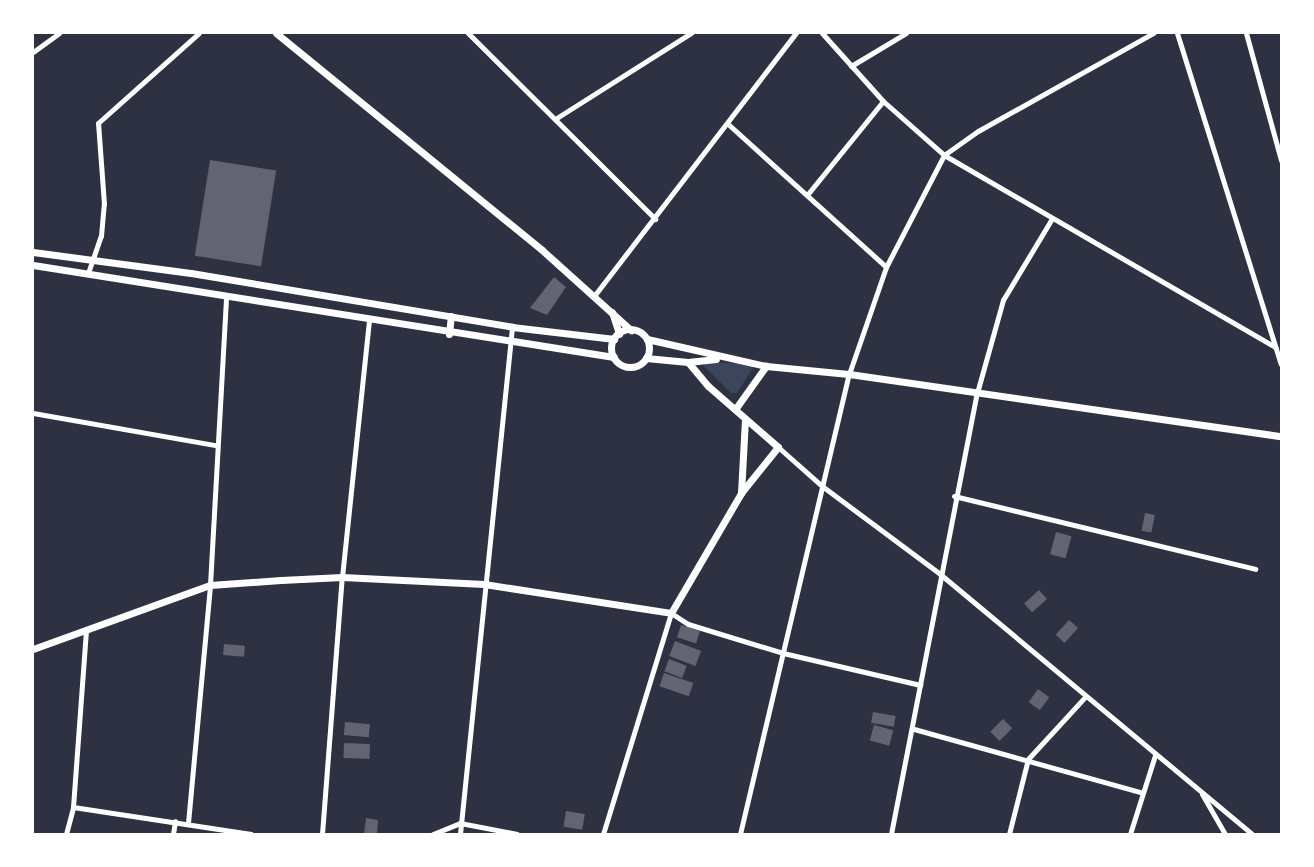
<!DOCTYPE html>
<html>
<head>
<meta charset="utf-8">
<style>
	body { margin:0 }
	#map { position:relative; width:1314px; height:867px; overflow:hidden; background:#2d3142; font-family:"Roboto Condensed",sans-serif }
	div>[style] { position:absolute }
	.green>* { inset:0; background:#3c4559 }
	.building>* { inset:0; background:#626471; transform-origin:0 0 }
	.minor>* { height:5px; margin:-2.5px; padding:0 2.5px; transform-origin:2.5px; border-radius:2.5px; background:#fff }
	.tertiary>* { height:7px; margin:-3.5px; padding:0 3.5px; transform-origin:3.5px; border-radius:3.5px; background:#fff }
	.tertiary>.ring { margin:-3.5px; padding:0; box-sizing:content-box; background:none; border:7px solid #fff; border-radius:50% }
	span { translate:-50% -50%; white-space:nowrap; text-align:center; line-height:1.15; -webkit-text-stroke:4.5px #fff; paint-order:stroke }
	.frame { position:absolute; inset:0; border:34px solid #fff; pointer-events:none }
</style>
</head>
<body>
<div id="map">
	<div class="green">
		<i style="clip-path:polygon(705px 363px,751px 363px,753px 368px,737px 393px,731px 393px,704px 366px)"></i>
	</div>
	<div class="building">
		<i style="left:210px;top:160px;width:67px;height:97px;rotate:9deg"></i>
		<i style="clip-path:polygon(554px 277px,566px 287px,547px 315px,530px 308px)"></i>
		<i style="left:1145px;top:513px;width:10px;height:18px;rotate:11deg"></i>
		<i style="left:1056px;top:532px;width:16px;height:23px;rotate:15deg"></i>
		<i style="left:1039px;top:590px;width:12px;height:20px;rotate:48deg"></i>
		<i style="left:1069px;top:620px;width:12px;height:20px;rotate:42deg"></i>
		<i style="left:681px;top:625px;width:20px;height:13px;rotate:18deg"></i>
		<i style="left:675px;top:641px;width:28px;height:16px;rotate:21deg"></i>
		<i style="left:224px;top:644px;width:21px;height:11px;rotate:5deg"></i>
		<i style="left:669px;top:659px;width:19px;height:13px;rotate:21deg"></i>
		<i style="left:664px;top:673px;width:31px;height:14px;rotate:19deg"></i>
		<i style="left:1038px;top:689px;width:14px;height:16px;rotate:36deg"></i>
		<i style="left:873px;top:712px;width:23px;height:11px;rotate:10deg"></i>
		<i style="left:1003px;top:719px;width:13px;height:18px;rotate:45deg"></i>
		<i style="left:345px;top:722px;width:25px;height:13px;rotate:5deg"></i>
		<i style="left:874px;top:725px;width:20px;height:16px;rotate:15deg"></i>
		<i style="left:344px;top:743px;width:26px;height:15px;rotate:2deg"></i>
		<i style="left:566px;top:811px;width:19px;height:16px;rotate:9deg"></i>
		<i style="clip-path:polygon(366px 818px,378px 820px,377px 834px,364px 834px)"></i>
	</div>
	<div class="minor">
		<i style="left:468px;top:33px;width:264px;rotate:44.8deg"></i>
		<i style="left:822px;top:33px;width:91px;rotate:48.1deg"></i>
		<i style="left:883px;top:101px;width:81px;rotate:41.5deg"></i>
		<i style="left:944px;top:155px;width:383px;rotate:30.1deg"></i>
		<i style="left:1177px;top:33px;width:347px;rotate:72.6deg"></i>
		<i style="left:1246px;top:33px;width:132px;rotate:74.6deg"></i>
		<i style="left:33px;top:52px;width:32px;rotate:-36deg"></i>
		<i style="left:851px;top:66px;width:64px;rotate:-31deg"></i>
		<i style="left:555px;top:119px;width:161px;rotate:-32.3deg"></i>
		<i style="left:728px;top:124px;width:213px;rotate:42.1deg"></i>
		<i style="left:807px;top:195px;width:121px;rotate:-51deg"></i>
		<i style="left:88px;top:273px;width:39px;rotate:-71deg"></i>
		<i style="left:101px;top:236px;width:32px;rotate:-85deg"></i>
		<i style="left:104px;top:204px;width:81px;rotate:-94.2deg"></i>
		<i style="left:98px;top:123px;width:135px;rotate:-41.7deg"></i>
		<i style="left:594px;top:296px;width:332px;rotate:-52.5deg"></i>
		<i style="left:33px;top:413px;width:185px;rotate:10deg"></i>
		<i style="left:778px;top:447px;width:59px;rotate:41.6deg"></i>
		<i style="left:822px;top:486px;width:147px;rotate:36.7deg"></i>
		<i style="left:940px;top:574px;width:406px;rotate:39.8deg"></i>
		<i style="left:954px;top:496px;width:310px;rotate:13.6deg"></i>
		<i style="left:914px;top:729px;width:235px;rotate:15.6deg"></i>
		<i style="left:1202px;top:794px;width:46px;rotate:60.1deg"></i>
		<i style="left:73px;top:807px;width:180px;rotate:8.6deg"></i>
		<i style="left:188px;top:823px;width:239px;rotate:-84.7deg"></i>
		<i style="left:210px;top:585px;width:290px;rotate:-86.8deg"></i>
		<i style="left:66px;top:834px;width:28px;rotate:-75deg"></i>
		<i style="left:73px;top:807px;width:175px;rotate:-85.8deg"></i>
		<i style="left:173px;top:834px;width:13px;rotate:-81deg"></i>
		<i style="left:322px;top:834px;width:258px;rotate:-85.6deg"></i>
		<i style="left:342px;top:577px;width:258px;rotate:-84deg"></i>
		<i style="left:433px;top:834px;width:29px;rotate:-22deg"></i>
		<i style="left:460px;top:823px;width:58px;rotate:10.9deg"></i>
		<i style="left:460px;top:834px;width:510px;rotate:-84.14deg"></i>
		<i style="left:603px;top:834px;width:231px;rotate:-72.9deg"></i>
		<i style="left:671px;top:613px;width:20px;rotate:33deg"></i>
		<i style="left:688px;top:624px;width:99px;rotate:17deg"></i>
		<i style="left:783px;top:653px;width:141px;rotate:13.1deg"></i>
		<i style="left:740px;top:834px;width:473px;rotate:-76.7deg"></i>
		<i style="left:849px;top:374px;width:113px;rotate:-70.9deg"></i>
		<i style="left:886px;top:267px;width:126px;rotate:-62.6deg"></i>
		<i style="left:944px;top:155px;width:42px;rotate:-35.2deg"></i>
		<i style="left:978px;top:131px;width:201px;rotate:-29.2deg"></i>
		<i style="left:891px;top:834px;width:449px;rotate:-79deg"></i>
		<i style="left:977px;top:393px;width:97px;rotate:-74.4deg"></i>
		<i style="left:1003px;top:300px;width:93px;rotate:-59deg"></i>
		<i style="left:1009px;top:834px;width:77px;rotate:-75.8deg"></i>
		<i style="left:1028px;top:759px;width:84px;rotate:-47.4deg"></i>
		<i style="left:1130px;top:834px;width:83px;rotate:-72.4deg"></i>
	</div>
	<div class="tertiary">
		<i style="left:276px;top:33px;width:343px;rotate:39.2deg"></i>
		<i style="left:542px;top:250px;width:120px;rotate:42deg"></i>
		<i style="left:33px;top:252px;width:159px;rotate:7.6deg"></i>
		<i style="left:191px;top:273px;width:326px;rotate:9.5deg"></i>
		<i style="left:512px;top:327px;width:103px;rotate:6.7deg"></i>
		<i style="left:33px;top:265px;width:588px;rotate:9deg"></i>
		<i style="left:612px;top:312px;width:23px;rotate:72deg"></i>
		<i class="ring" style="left:611px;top:329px;width:31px;height:31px"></i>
		<i style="left:449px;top:334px;width:18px;rotate:-84deg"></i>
		<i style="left:647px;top:339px;width:122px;rotate:12.8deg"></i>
		<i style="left:766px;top:366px;width:83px;rotate:5.5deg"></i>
		<i style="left:849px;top:374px;width:436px;rotate:8.2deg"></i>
		<i style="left:646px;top:358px;width:42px;rotate:5.4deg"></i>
		<i style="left:688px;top:362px;width:28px;rotate:-6deg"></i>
		<i style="left:736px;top:408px;width:52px;rotate:-54.5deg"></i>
		<i style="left:741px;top:493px;width:73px;rotate:-86.9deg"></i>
		<i style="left:33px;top:649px;width:188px;rotate:-19.9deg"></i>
		<i style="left:210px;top:585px;width:71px;rotate:-4deg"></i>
		<i style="left:281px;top:580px;width:61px;rotate:-2.8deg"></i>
		<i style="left:342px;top:577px;width:142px;rotate:2.8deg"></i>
		<i style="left:484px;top:584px;width:189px;rotate:8.8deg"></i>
		<i style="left:671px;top:613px;width:139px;rotate:-59.7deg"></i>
		<i style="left:741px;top:493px;width:59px;rotate:-51.2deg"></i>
		<i style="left:778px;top:447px;width:93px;rotate:-138.9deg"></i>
		<i style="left:708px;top:386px;width:31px;rotate:-130deg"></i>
	</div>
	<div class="frame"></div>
</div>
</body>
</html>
